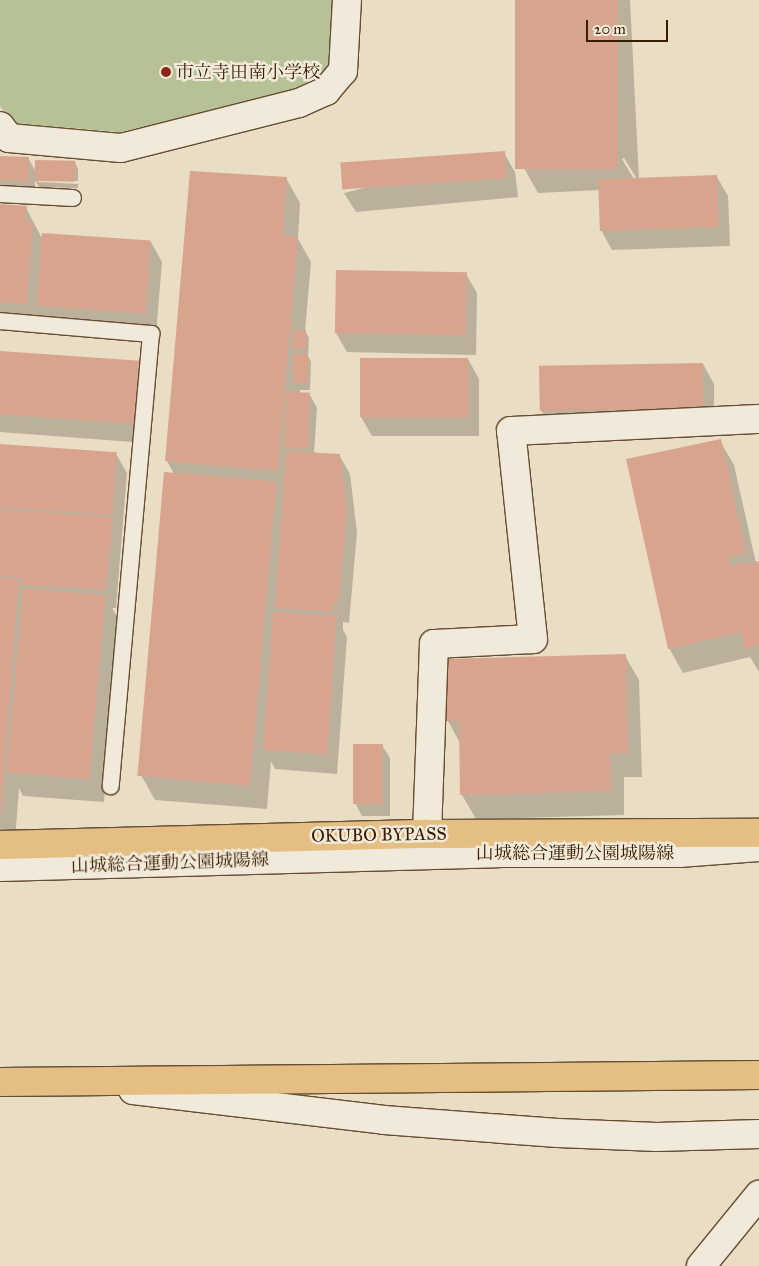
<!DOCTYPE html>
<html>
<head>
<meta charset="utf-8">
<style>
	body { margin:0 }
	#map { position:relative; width:759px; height:1266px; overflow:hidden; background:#e9ddc4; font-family:"IM FELL Great Primer","Noto Serif JP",serif }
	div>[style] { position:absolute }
	.green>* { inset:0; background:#b6c195 }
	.shadow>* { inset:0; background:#0003 }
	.building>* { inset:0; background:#d8a48e; transform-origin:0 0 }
	.roads { filter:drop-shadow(1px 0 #654d32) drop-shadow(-1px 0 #654d32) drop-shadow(0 1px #654d32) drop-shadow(0 -1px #654d32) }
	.service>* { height:16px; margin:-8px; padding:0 8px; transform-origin:8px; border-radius:8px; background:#f1e9d9 }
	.minor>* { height:28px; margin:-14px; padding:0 14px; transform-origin:14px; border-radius:14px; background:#f1e9d9 }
	.secondary>* { height:28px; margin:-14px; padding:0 14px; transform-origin:14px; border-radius:14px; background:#f1e9d9 }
	.trunk>* { height:28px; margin:-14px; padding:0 14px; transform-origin:14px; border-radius:14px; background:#e4be82 }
	.dots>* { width:14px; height:14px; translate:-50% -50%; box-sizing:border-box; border:2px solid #f1e9d9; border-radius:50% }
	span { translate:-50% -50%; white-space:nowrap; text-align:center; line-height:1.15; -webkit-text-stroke:5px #f1e9d9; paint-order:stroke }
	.poi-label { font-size:18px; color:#391d01 }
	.left { translate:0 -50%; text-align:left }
	.street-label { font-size:18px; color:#391d01 }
	.scale { position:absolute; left:586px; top:20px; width:82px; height:22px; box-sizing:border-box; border:2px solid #391d01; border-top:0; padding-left:6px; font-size:15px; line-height:18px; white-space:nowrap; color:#391d01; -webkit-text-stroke:4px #f1e9d9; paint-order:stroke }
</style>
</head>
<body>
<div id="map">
	<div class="green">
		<i style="clip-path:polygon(0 0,333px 0,329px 70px,319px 82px,298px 91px,120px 132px,12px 123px,0 106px)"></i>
	</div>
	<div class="shadow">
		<i style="clip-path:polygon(evenodd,516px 0,630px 0,639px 179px,717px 177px,728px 196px,730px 246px,612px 250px,601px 230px,600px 190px,538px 193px,524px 168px,516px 0,624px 158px,637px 179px,634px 179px,622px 159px,624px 158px)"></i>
		<i style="clip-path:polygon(504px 153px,515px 172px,518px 197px,356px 212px,344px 193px)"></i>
		<i style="clip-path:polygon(0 157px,28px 158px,36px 172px,75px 162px,78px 169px,78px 181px,38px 180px,38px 182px,78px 184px,78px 188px,39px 187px,35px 180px,35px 194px,0 192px)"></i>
		<i style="clip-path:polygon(286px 178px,300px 203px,298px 239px,311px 262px,305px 331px,309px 338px,308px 356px,311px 362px,310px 390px,300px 390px,300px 394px,310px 395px,317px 408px,314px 454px,339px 455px,350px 474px,357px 533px,349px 623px,343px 622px,343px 630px,347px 637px,337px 774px,275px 769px,271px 761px,267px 809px,155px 800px,141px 775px,174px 474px,167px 461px)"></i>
		<i style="clip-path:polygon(0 205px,26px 208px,43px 240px,151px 242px,162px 262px,156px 334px,48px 325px,42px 314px,41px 328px,0 325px)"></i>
		<i style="clip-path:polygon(466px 274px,477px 293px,476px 355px,347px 352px,336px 333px)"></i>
		<i style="clip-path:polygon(0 352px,139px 363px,150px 382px,146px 443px,0 432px)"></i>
		<i style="clip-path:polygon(468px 359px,479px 379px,479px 436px,372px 436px,361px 417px)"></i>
		<i style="clip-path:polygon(703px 364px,714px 384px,714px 427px,552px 429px,541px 410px,540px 367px)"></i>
		<i style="clip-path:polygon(720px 441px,734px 465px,756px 563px,759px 563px,759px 672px,750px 657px,683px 673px,669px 648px)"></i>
		<i style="clip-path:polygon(0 446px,116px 454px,127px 473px,116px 608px,112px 608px,119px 620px,104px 802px,23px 796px,19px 788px,15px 841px,0 840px)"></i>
		<i style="clip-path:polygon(625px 656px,639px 680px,642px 777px,624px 777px,624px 815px,476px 819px,462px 795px,460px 743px,448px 721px)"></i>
		<i style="clip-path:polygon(382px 745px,390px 758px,390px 816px,362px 816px,355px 803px)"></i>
	</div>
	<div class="building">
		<i style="left:515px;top:0;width:103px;height:169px"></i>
		<i style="left:505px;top:151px;width:27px;height:165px;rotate:86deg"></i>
		<i style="left:0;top:156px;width:29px;height:24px;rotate:2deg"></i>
		<i style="left:35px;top:160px;width:40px;height:21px;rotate:1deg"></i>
		<i style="clip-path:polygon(190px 171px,287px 177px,283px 236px,298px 237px,278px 471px,165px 461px)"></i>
		<i style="left:717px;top:175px;width:52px;height:119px;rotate:88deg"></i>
		<i style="clip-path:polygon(0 204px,27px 206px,25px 221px,33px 222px,27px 305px,0 302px)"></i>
		<i style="left:42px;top:233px;width:109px;height:73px;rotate:4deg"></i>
		<i style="left:336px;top:270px;width:131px;height:63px;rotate:1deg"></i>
		<i style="left:293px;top:330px;width:13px;height:19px"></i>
		<i style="left:0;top:351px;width:140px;height:63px;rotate:4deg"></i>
		<i style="left:293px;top:354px;width:15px;height:29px"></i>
		<i style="left:360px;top:358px;width:108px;height:59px"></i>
		<i style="left:703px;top:363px;width:45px;height:164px;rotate:89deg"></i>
		<i style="left:286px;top:392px;width:24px;height:56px;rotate:2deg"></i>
		<i style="clip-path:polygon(721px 439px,746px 553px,729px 557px,731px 566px,759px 561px,759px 645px,744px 649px,741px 632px,668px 649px,626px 459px)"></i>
		<i style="left:0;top:444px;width:117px;height:63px;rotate:4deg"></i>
		<i style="clip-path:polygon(286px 451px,340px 454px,347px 513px,338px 604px,333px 603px,333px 612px,275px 608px)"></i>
		<i style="left:164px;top:472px;width:113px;height:305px;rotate:5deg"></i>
		<i style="clip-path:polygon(0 509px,113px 517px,106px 590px,22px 585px,23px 578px,0 576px)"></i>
		<i style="clip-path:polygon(0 578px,19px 579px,1px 815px,0 815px)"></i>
		<i style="left:23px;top:588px;width:83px;height:185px;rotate:5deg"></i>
		<i style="left:273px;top:612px;width:64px;height:138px;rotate:4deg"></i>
		<i style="clip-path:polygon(626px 654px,628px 753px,610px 753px,611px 791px,460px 795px,459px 721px,446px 721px,445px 659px)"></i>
		<i style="left:353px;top:744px;width:30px;height:60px"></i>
	</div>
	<div class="roads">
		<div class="service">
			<i style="left:0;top:194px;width:73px;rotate:3.1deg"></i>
			<i style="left:0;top:321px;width:152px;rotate:4.9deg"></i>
			<i style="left:151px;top:334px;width:454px;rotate:95.1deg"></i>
		</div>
		<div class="minor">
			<i style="left:0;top:126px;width:15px;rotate:53deg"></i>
			<i style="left:9px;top:138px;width:112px;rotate:5.1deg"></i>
			<i style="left:121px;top:148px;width:184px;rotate:-14.2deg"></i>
			<i style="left:299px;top:103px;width:30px;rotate:-24deg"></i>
			<i style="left:326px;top:91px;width:26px;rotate:-50deg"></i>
			<i style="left:343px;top:71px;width:71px;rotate:-86.8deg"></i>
			<i style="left:427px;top:834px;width:190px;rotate:-87.9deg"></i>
			<i style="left:434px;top:644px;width:99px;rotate:-2.9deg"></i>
			<i style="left:533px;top:639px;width:209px;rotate:-96deg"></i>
			<i style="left:511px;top:431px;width:248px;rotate:-2.8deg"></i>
			<i style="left:701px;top:1266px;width:92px;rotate:-50.8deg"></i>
		</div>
		<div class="secondary">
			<i style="left:0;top:867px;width:503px;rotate:-1.59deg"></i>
			<i style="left:503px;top:853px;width:176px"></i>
			<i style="left:679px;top:853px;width:80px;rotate:-4.3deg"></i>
			<i style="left:133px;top:1090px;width:253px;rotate:6.8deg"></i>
			<i style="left:384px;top:1120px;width:174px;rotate:4.3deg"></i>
			<i style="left:558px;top:1133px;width:99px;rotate:2.3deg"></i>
			<i style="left:657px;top:1137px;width:102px;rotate:-1.7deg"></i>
		</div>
		<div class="trunk">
			<i style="left:0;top:845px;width:427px;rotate:-1.5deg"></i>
			<i style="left:427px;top:834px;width:332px;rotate:-0.2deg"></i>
			<i style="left:0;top:1082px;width:759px;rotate:-0.53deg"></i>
		</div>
	</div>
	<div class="dots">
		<i style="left:166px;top:72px;background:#8f2418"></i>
	</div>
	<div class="poi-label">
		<span class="left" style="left:176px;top:72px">市立寺田南小学校</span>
	</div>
	<div class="street-label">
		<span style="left:379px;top:835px;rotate:-1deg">OKUBO BYPASS</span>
		<span style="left:575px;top:853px">山城総合運動公園城陽線</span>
		<span style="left:170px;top:863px;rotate:-2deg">山城総合運動公園城陽線</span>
	</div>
	<div class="scale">20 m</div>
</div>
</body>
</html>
